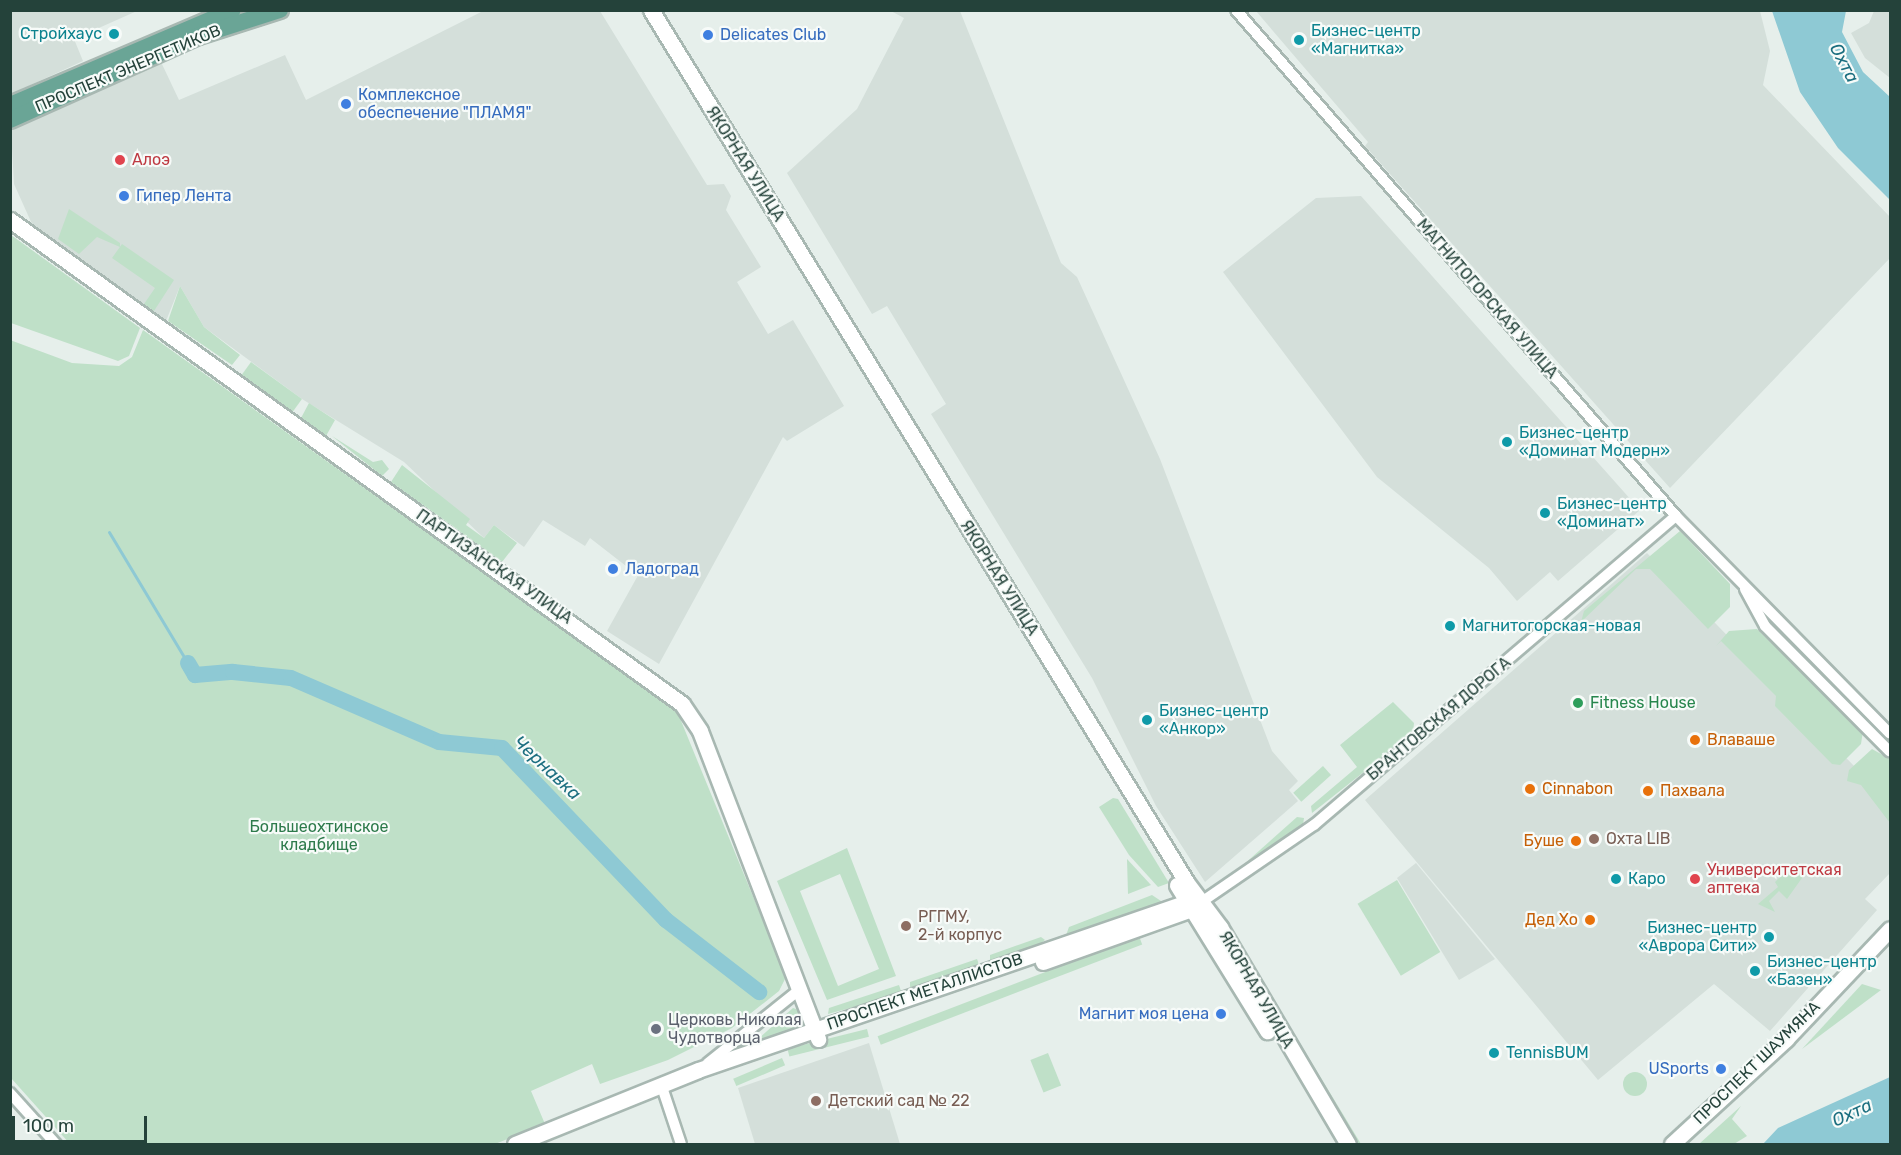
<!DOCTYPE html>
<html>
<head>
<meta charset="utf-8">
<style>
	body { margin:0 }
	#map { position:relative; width:1901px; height:1155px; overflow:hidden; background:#e6efeb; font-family:Rubik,sans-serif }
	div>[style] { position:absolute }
	.built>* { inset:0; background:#d4dfda }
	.green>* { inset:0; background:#bfe0c8; transform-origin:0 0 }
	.round { border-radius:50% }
	.water>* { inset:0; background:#8ec9d4 }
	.stream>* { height:3px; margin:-1.5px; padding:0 1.5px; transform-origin:1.5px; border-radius:1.5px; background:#8ec9d4 }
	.river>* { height:16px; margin:-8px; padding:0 8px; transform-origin:8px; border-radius:8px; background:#8ec9d4 }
	.roads { filter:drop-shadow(2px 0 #a8b8b2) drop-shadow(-2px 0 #a8b8b2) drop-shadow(0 2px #a8b8b2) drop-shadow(0 -2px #a8b8b2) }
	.street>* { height:10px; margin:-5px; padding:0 5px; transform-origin:5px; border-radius:5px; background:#fff }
	.secondary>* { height:15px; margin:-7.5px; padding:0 7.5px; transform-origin:7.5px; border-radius:7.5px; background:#fff }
	.primary>* { height:16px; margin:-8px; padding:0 8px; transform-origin:8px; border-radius:8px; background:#6aa596 }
	.dots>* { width:16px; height:16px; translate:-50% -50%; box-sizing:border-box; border:3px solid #f7fbf9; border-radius:50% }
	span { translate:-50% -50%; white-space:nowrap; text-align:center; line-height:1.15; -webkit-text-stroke:4.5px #f7fbf9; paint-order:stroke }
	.culture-label { font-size:16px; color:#0d838f }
	.left { translate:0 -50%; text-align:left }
	.right { translate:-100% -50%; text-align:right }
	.shop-label { font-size:16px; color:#366cbe }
	.street-label { font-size:16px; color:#24423a }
	.health-label { font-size:16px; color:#be3a42 }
	.leisure-label { font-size:16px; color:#27864d }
	.food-label { font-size:16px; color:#c56008 }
	.park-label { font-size:16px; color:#2d7a4b }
	.education-label { font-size:16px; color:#785e54 }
	.worship-label { font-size:16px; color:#5b616d }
	.water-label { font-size:18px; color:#1c6f80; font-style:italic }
	.frame { position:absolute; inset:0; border:12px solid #24423a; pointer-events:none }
	.scale { position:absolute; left:12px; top:1116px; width:135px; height:27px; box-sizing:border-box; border:3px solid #24423a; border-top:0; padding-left:8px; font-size:18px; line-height:21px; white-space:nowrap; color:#24423a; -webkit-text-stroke:4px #f7fbf9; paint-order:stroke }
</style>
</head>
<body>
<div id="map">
	<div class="built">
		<i style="clip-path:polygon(11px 10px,137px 10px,137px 11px,74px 39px,83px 61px,11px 94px)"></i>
		<i style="clip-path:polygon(483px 11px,600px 11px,707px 185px,724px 184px,731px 196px,726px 210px,761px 267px,737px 282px,768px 334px,793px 320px,844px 406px,787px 441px,783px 437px,659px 664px,607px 631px,641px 570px,626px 566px,590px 538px,585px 546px,543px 520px,524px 547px,494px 525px,484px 538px,404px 462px,302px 399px,204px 327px,180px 286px,166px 321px,32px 224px,14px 184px,11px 130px,15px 126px,161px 62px,179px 100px,285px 55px,306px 100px)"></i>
		<i style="clip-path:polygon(891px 11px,960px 11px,1061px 263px,1077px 277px,1160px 459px,1272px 751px,1298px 781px,1289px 790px,1298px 801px,1205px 882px,1156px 806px,1092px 678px,931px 414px,946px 404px,887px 306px,872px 314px,787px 173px,857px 109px,904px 18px)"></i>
		<i style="clip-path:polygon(1256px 11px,1760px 11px,1770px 51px,1763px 85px,1890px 217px,1890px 258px,1670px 488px,1365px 146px,1368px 142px)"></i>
		<i style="clip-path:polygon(1874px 11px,1890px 11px,1890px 78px,1865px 58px,1851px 33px,1869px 23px)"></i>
		<i style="clip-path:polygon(1361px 196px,1640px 510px,1558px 581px,1550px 572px,1517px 601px,1489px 568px,1377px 477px,1223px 272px,1316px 198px)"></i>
		<i style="clip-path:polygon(1647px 553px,1890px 803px,1890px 873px,1865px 899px,1877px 910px,1770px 1031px,1714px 984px,1598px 1080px,1365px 800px)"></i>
		<i style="clip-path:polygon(1416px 863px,1495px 959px,1459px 980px,1397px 878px)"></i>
		<i style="clip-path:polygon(869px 1043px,900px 1144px,755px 1144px,738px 1088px)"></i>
	</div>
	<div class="green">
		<i style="clip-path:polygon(69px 209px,120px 243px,120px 247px,97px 237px,79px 254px,58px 239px)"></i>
		<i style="clip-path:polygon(793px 224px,927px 440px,923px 443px,792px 226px)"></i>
		<i style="clip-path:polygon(11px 235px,140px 328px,129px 356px,118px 361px,11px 323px)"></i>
		<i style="clip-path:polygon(122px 244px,174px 280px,154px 311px,144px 304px,155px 288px,112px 258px)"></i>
		<i style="clip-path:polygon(180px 286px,204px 327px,240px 355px,232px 365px,168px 321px)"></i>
		<i style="clip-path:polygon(143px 330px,677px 711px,786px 977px,779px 991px,732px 1028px,668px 1060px,600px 1084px,592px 1064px,531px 1091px,545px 1124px,495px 1144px,70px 1144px,11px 1078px,10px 340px,72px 363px,119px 366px,132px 357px)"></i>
		<i style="left:251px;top:362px;width:63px;height:16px;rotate:36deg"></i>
		<i style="clip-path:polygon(309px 403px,335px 420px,326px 436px,301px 418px)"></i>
		<i style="clip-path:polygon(332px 436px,373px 462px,382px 460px,389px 469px,382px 476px)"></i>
		<i style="clip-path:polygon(402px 465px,470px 519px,466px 525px,484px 538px,494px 525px,517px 543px,502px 562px,391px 482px)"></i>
		<i style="clip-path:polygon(1680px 531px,1730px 584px,1730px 607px,1708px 629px,1650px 569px,1636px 569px,1581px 622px,1584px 611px)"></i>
		<i style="clip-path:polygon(1764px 615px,1890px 741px,1890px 745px,1763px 616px)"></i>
		<i style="clip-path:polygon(1757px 629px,1863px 731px,1861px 744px,1840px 765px,1832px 764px,1775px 706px,1776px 696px,1721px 641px,1716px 646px,1729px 631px)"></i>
		<i style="clip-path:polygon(1393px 702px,1414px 723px,1413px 733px,1312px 813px,1311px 806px,1357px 767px,1340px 745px)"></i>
		<i style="clip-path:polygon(1872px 749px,1890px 759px,1890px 823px,1861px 785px,1847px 781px,1849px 770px)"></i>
		<i style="left:1323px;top:766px;width:12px;height:40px;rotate:48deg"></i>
		<i style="clip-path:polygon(1113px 798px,1118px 799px,1169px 883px,1158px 887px,1129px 855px,1099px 807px)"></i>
		<i style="clip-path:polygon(1297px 817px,1304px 818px,1303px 825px,1232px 875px)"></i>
		<i style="clip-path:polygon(evenodd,847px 848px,896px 976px,827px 1000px,777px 881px,847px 848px,840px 874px,879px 969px,838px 986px,800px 891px,840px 874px)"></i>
		<i style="clip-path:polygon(1127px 859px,1151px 885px,1128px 894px)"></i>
		<i style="clip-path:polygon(1797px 862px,1807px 871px,1787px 899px,1779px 891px,1769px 901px,1775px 912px,1758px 904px,1778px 887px,1775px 882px,1786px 871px,1795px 872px)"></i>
		<i style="left:1397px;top:880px;width:84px;height:46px;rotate:59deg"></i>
		<i style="clip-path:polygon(1152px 895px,1164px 903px,1065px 938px,1069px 927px)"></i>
		<i style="left:1139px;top:936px;width:9px;height:280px;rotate:69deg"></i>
		<i style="clip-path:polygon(1041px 937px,1045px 940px,1033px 949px,990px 962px,990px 955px)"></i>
		<i style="clip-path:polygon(977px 959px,980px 967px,910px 988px,910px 982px)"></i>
		<i style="clip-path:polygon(1261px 979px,1361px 1144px,1354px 1144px,1272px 1011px)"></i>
		<i style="clip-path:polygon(1862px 984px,1881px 990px,1802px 1049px)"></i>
		<i style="clip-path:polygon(899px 985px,902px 994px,828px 1014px,829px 1008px)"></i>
		<i style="clip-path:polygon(793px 1008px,799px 1010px,803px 1027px,750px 1046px)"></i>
		<i style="left:867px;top:1029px;width:8px;height:82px;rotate:76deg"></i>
		<i style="left:1048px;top:1053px;width:35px;height:19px;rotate:68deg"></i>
		<i style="left:782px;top:1058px;width:8px;height:53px;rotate:67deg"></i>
		<i class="round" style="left:1623px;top:1072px;width:24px;height:24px"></i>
		<i style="clip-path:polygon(1741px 1106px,1732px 1119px,1747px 1136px,1734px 1144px,1699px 1144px)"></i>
	</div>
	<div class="water">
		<i style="clip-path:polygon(1772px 11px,1846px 11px,1842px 32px,1863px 72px,1890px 97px,1890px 200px,1838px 148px,1800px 92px)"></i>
		<i style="clip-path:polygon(1890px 1077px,1890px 1144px,1763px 1144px,1778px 1128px)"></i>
	</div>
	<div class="stream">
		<i style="left:109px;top:532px;width:144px;rotate:59deg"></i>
	</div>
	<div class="river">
		<i style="left:188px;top:663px;width:14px;rotate:60deg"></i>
		<i style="left:195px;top:675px;width:38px;rotate:-5deg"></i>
		<i style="left:233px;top:672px;width:58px;rotate:5.9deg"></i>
		<i style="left:291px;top:678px;width:161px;rotate:23.4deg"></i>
		<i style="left:439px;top:742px;width:63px;rotate:5.4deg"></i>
		<i style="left:502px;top:748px;width:238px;rotate:46.4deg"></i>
		<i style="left:666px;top:920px;width:118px;rotate:37.7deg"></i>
	</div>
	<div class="roads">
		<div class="street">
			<i style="left:1236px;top:10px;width:671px;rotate:48.99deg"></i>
			<i style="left:1676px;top:516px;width:305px;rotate:45.5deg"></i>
			<i style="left:1745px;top:589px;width:42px;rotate:61.6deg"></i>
			<i style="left:1765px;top:626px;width:177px;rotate:45.2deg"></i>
			<i style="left:1197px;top:905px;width:142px;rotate:-34.4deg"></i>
			<i style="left:1314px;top:825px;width:476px;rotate:-40.5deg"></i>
			<i style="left:708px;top:1063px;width:117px;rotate:-38.7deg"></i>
			<i style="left:661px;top:1084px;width:63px;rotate:71.6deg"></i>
			<i style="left:10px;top:1093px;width:69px;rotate:48deg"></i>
		</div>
		<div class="secondary">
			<i style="left:651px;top:10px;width:1024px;rotate:58.45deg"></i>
			<i style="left:1187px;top:883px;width:55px;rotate:53.1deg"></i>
			<i style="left:1220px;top:927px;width:252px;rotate:59.5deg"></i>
			<i style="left:10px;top:220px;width:828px;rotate:35.76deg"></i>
			<i style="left:682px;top:704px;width:32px;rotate:56deg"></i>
			<i style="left:700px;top:731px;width:330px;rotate:69deg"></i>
			<i style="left:1177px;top:885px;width:172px;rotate:58.3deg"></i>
			<i style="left:1043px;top:962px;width:158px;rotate:-19.6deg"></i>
			<i style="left:515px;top:1144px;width:197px;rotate:-22deg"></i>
			<i style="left:698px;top:1070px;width:523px;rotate:-18.95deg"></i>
			<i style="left:1672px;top:1144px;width:155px;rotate:-42.6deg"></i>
			<i style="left:1786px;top:1039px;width:151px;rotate:-46.6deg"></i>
		</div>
		<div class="primary">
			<i style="left:10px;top:105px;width:242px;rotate:-23.1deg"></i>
			<i style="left:10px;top:120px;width:206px;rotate:-24.1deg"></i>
			<i style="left:198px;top:36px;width:86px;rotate:-17.6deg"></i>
		</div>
	</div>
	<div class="dots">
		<i style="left:114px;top:34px;background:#0f9aa8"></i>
		<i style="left:708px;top:35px;background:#3f7fe0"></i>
		<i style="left:1299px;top:40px;background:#0f9aa8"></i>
		<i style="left:346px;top:104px;background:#3f7fe0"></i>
		<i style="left:120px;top:160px;background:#e0444e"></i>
		<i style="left:124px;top:196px;background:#3f7fe0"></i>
		<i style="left:1507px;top:442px;background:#0f9aa8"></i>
		<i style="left:1545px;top:513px;background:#0f9aa8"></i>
		<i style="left:613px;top:569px;background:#3f7fe0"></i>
		<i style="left:1450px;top:626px;background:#0f9aa8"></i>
		<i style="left:1578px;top:703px;background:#2e9e5b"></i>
		<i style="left:1147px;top:720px;background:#0f9aa8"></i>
		<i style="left:1695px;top:740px;background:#e8710a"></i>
		<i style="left:1530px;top:789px;background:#e8710a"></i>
		<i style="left:1648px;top:791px;background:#e8710a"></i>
		<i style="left:1594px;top:839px;background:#8d6e63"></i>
		<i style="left:1576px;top:841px;background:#e8710a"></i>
		<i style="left:1616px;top:879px;background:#0f9aa8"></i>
		<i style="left:1695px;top:879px;background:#e0444e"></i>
		<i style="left:1590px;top:920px;background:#e8710a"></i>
		<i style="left:906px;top:926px;background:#8d6e63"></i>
		<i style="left:1769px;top:937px;background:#0f9aa8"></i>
		<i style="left:1755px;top:971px;background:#0f9aa8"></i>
		<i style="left:1221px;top:1014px;background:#3f7fe0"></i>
		<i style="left:656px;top:1029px;background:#6b7280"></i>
		<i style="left:1494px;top:1053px;background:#0f9aa8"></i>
		<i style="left:1721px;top:1069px;background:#3f7fe0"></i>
		<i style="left:816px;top:1101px;background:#8d6e63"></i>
	</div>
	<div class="culture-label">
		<span class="left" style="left:1311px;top:40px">Бизнес-центр<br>«Магнитка»</span>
		<span class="right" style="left:102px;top:34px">Стройхаус</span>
		<span class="left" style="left:1519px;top:442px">Бизнес-центр<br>«Доминат Модерн»</span>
		<span class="left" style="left:1557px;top:513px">Бизнес-центр<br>«Доминат»</span>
		<span class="left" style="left:1462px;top:626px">Магнитогорская-новая</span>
		<span class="left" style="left:1159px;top:720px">Бизнес-центр<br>«Анкор»</span>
		<span class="left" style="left:1628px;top:879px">Каро</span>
		<span class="right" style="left:1757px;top:937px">Бизнес-центр<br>«Аврора Сити»</span>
		<span class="left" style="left:1767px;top:971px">Бизнес-центр<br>«Базен»</span>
		<span class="left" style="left:1506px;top:1053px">TennisBUM</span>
	</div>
	<div class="shop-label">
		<span class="left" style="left:720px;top:35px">Delicates Club</span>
		<span class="left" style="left:358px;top:104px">Комплексное<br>обеспечение "ПЛАМЯ"</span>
		<span class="left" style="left:136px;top:196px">Гипер Лента</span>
		<span class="left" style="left:625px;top:569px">Ладоград</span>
		<span class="right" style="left:1209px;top:1014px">Магнит моя цена</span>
		<span class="right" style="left:1709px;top:1069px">USports</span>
	</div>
	<div class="street-label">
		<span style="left:128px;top:69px;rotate:-23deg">ПРОСПЕКТ ЭНЕРГЕТИКОВ</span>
		<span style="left:745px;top:164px;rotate:58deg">ЯКОРНАЯ УЛИЦА</span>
		<span style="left:1487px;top:299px;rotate:49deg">МАГНИТОГОРСКАЯ УЛИЦА</span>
		<span style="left:494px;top:567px;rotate:35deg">ПАРТИЗАНСКАЯ УЛИЦА</span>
		<span style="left:999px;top:578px;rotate:58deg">ЯКОРНАЯ УЛИЦА</span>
		<span style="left:1439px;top:719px;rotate:-40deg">БРАНТОВСКАЯ ДОРОГА</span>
		<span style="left:1256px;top:990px;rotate:60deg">ЯКОРНАЯ УЛИЦА</span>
		<span style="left:925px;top:992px;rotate:-19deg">ПРОСПЕКТ МЕТАЛЛИСТОВ</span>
		<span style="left:1757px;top:1063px;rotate:-44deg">ПРОСПЕКТ ШАУМЯНА</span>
	</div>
	<div class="health-label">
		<span class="left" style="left:132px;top:160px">Алоэ</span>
		<span class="left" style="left:1707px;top:879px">Университетская<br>аптека</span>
	</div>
	<div class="leisure-label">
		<span class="left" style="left:1590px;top:703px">Fitness House</span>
	</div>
	<div class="food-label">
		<span class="left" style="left:1707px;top:740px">Влаваше</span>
		<span class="left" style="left:1542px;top:789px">Cinnabon</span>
		<span class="left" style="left:1660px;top:791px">Пахвала</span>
		<span class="right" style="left:1564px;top:841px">Буше</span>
		<span class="right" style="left:1578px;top:920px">Дед Хо</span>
	</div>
	<div class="park-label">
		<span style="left:319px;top:836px">Большеохтинское<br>кладбище</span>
	</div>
	<div class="education-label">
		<span class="left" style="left:1606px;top:839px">Охта LIB</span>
		<span class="left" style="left:918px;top:926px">РГГМУ,<br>2-й корпус</span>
		<span class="left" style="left:828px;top:1101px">Детский сад № 22</span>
	</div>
	<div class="worship-label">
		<span class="left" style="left:668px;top:1029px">Церковь Николая<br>Чудотворца</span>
	</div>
	<div class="water-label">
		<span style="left:1844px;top:63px;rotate:62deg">Охта</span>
		<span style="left:547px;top:768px;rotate:43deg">Чернавка</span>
		<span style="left:1852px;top:1113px;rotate:-25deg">Охта</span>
	</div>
	<div class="frame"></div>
	<div class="scale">100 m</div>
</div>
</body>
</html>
